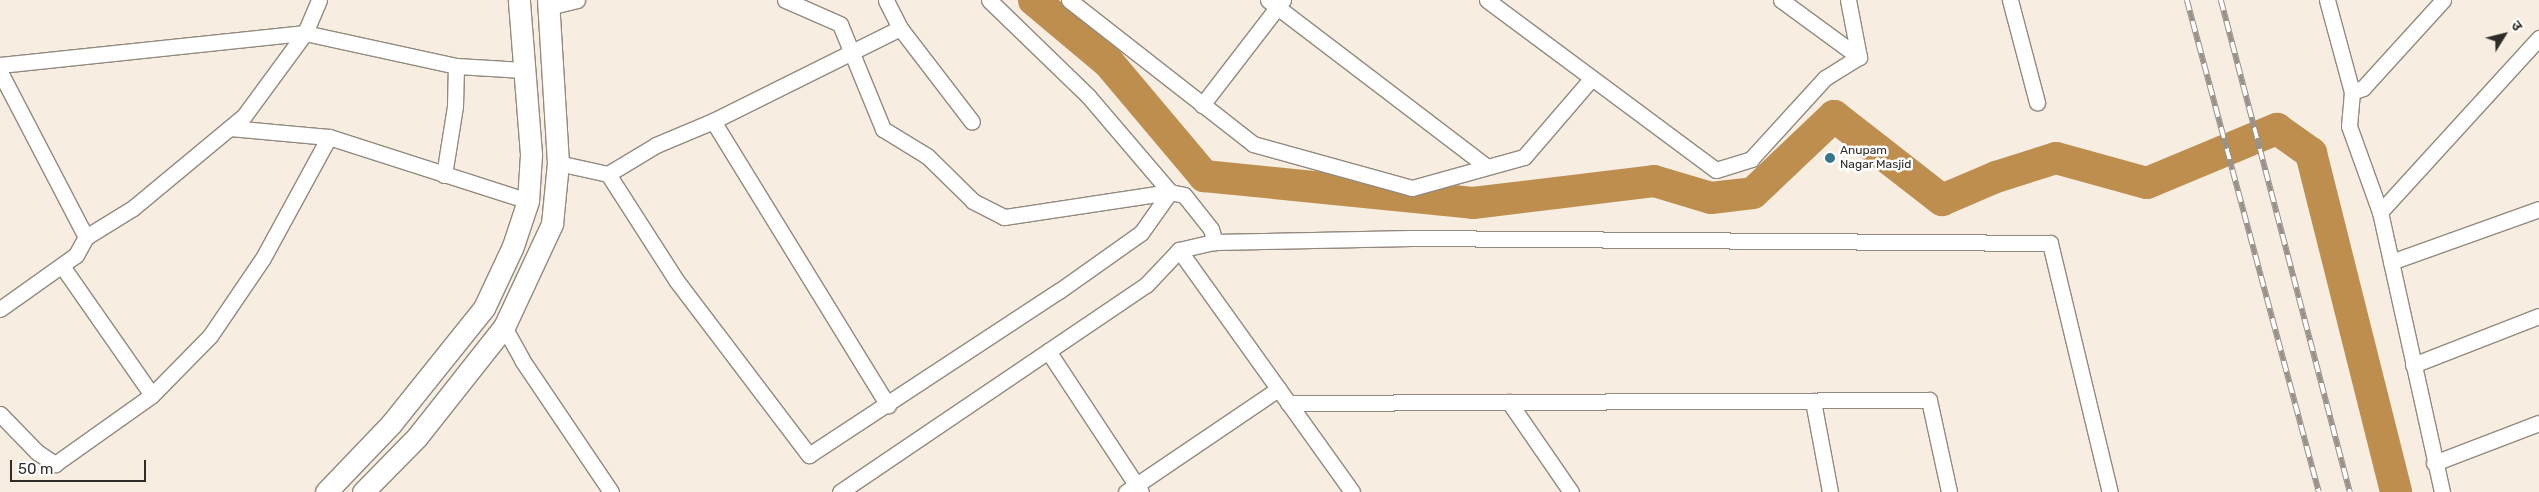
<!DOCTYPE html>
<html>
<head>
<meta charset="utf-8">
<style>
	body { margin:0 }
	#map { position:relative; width:2539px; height:492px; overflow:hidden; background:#f7ede1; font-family:Rubik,"Noto Sans Devanagari",sans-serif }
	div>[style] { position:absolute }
	.river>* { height:32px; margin:-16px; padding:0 16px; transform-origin:16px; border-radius:16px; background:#bd8e4e }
	.roads { filter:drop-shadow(1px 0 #938a7f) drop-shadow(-1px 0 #938a7f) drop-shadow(0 1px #938a7f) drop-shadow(0 -1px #938a7f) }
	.street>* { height:15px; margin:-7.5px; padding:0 7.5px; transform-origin:7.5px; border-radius:7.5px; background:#fff }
	.secondary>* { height:21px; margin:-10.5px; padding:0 10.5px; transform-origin:10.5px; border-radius:10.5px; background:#fff }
	.rail>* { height:5.5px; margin-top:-2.75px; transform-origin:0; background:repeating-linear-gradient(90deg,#fff 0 11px,#99928a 0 22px); box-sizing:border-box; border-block:1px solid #99928a }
	.dots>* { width:14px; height:14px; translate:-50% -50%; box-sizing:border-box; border:2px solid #fff; border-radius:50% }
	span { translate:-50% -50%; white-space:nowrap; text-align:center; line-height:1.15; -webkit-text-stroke:5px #fff; paint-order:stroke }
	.poi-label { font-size:12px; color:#2f2c27 }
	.left { translate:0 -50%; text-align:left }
	.north { position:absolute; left:2479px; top:10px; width:50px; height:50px; -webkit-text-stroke:4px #fff; paint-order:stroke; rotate:54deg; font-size:14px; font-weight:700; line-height:20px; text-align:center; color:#2f2c27 }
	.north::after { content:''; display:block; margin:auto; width:18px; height:22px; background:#2f2c27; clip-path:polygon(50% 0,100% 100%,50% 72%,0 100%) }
	.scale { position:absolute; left:10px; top:460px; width:136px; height:22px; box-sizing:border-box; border:2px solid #2f2c27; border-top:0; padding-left:6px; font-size:15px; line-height:18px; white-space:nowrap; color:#2f2c27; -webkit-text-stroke:4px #fff; paint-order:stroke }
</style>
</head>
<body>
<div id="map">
	<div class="river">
		<i style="left:1034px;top:0;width:98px;rotate:40deg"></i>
		<i style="left:1109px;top:63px;width:148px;rotate:49.9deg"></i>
		<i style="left:1204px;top:176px;width:270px;rotate:5.7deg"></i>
		<i style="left:1473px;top:203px;width:182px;rotate:-6.9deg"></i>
		<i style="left:1654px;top:181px;width:59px;rotate:16.6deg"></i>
		<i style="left:1711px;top:198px;width:42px;rotate:-6.8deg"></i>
		<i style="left:1753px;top:193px;width:112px;rotate:-43.5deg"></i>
		<i style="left:1834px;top:116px;width:137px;rotate:37.9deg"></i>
		<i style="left:1942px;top:200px;width:59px;rotate:-23.1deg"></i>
		<i style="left:1996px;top:177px;width:63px;rotate:-17.6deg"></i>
		<i style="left:2056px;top:158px;width:94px;rotate:15.4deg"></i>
		<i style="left:2147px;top:183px;width:141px;rotate:-22.6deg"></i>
		<i style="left:2277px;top:129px;width:42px;rotate:35.2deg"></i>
		<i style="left:2311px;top:153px;width:349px;rotate:75.9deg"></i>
	</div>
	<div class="roads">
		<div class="street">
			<i style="left:989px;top:0;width:139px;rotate:44.1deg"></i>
			<i style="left:1089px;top:97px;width:125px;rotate:49.5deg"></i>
			<i style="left:1170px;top:192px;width:14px;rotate:12deg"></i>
			<i style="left:1184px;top:195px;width:43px;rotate:51.5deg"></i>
			<i style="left:1211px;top:229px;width:14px;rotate:73deg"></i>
			<i style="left:1069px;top:0;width:234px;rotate:38deg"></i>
			<i style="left:1253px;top:144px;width:165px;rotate:15.5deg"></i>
			<i style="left:1412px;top:188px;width:116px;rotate:-15.5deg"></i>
			<i style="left:1524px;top:157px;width:104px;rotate:-49.3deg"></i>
			<i style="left:1268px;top:0;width:275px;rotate:37.3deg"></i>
			<i style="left:1487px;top:0;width:285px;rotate:36.6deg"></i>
			<i style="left:1716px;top:170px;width:37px;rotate:-17deg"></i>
			<i style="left:1751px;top:159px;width:110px;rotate:-47.6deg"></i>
			<i style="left:1825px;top:78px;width:40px;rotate:-32deg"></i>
			<i style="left:1781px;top:0;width:97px;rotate:36.2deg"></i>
			<i style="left:1848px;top:0;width:58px;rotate:79.1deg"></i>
			<i style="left:2010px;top:0;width:106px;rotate:75.2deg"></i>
			<i style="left:2327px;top:0;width:95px;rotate:74.8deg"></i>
			<i style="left:2352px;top:92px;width:34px;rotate:95deg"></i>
			<i style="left:2349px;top:126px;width:91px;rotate:70.2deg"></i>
			<i style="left:2380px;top:212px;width:287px;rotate:77.5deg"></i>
			<i style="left:549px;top:7px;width:29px;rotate:-14deg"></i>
			<i style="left:900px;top:28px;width:118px;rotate:52.5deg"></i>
			<i style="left:0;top:65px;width:307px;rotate:-6deg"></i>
			<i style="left:305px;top:33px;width:155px;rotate:12.3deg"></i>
			<i style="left:456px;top:66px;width:68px;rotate:3.4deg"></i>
			<i style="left:0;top:72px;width:186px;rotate:62.5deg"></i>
			<i style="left:2352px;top:92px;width:12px;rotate:-20deg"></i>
			<i style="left:2363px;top:88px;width:119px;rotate:-47.7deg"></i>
			<i style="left:1202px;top:105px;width:133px;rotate:-52.4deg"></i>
			<i style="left:713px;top:121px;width:334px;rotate:58.4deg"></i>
			<i style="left:230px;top:128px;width:99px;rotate:5.2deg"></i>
			<i style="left:329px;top:137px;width:209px;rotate:17.8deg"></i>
			<i style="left:558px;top:163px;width:51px;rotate:12.4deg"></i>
			<i style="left:608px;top:174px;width:126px;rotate:57.3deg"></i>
			<i style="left:676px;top:280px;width:220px;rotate:52.8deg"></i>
			<i style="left:809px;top:455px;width:299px;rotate:-33.3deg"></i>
			<i style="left:1059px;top:291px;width:100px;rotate:-35.3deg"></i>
			<i style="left:1141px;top:233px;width:50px;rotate:-54.7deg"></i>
			<i style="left:1170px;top:192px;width:168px;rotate:171.4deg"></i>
			<i style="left:1004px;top:217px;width:35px;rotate:-153deg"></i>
			<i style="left:973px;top:201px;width:64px;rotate:-135.6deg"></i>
			<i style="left:927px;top:156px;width:52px;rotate:-148.5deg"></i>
			<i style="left:883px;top:129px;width:113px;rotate:-112.3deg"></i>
			<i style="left:840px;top:24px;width:60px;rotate:-156.4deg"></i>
			<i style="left:608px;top:174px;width:56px;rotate:-31.1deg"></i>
			<i style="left:656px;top:145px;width:62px;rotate:-22.8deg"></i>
			<i style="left:713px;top:121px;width:209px;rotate:-26.4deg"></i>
			<i style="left:900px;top:28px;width:31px;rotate:-117deg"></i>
			<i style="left:444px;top:175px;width:70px;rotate:-80.9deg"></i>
			<i style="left:455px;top:106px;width:40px;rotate:-88.6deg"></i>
			<i style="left:2380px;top:212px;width:236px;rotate:-47.6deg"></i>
			<i style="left:1179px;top:250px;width:297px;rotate:54.4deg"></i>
			<i style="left:2391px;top:262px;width:157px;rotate:-19.7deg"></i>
			<i style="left:62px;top:266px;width:157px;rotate:55.1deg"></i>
			<i style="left:0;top:309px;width:93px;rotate:-35.4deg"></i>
			<i style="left:76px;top:255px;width:21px;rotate:-61deg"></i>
			<i style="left:86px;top:237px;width:55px;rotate:-31.7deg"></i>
			<i style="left:133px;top:208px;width:144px;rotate:-39.7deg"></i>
			<i style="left:244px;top:116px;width:103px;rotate:-53.7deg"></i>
			<i style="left:305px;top:33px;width:36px;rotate:-67deg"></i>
			<i style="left:504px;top:327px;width:38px;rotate:61deg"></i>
			<i style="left:522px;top:360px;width:159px;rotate:56deg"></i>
			<i style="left:1048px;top:351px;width:169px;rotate:56.6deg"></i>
			<i style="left:2413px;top:365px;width:135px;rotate:-21.3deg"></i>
			<i style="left:1813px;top:401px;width:93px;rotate:79.4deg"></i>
			<i style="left:1509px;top:402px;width:109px;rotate:55.4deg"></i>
			<i style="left:1288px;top:403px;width:641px;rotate:-0.27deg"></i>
			<i style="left:1929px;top:400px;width:94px;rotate:77.7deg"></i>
			<i style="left:0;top:414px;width:53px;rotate:45.8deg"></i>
			<i style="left:37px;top:452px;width:22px;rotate:34deg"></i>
			<i style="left:55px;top:464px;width:119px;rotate:-35.4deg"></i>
			<i style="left:152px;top:395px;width:83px;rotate:-45.5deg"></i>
			<i style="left:210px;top:336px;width:94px;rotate:-55.8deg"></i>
			<i style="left:263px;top:258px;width:138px;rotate:-61.4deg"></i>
			<i style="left:2434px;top:463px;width:112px;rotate:-20.9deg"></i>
			<i style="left:840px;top:492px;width:369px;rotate:-34.1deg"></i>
			<i style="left:1146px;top:285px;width:48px;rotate:-46.7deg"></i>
			<i style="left:1179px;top:250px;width:37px;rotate:-13deg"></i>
			<i style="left:1215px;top:242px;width:196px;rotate:-1.2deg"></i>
			<i style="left:1411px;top:238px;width:639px;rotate:0.45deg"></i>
			<i style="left:2050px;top:243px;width:256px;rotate:76.5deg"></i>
			<i style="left:1126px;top:492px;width:184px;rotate:-34.1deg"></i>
		</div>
		<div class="secondary">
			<i style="left:326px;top:492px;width:94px;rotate:-46.3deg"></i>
			<i style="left:391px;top:424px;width:149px;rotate:-51.3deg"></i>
			<i style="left:484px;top:308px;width:68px;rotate:-64.9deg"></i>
			<i style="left:513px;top:246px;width:47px;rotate:-71.6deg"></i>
			<i style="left:528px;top:201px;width:47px;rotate:-86.3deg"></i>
			<i style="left:531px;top:154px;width:154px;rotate:-94.5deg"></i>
			<i style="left:363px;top:492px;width:77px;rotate:-45.5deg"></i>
			<i style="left:417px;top:437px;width:140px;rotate:-51.7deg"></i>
			<i style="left:504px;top:327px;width:114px;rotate:-65deg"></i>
			<i style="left:552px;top:224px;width:61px;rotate:-84.4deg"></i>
			<i style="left:558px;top:163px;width:163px;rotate:-93.5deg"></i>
		</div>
	</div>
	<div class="rail">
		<i style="left:2187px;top:0;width:509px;rotate:74.98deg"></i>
		<i style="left:2221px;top:0;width:509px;rotate:75.31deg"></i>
	</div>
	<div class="dots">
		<i style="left:1830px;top:158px;background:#37758b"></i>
	</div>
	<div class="poi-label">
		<span class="left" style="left:1840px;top:158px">Anupam<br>Nagar Masjid</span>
	</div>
	<div class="north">उ</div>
	<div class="scale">50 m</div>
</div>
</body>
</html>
